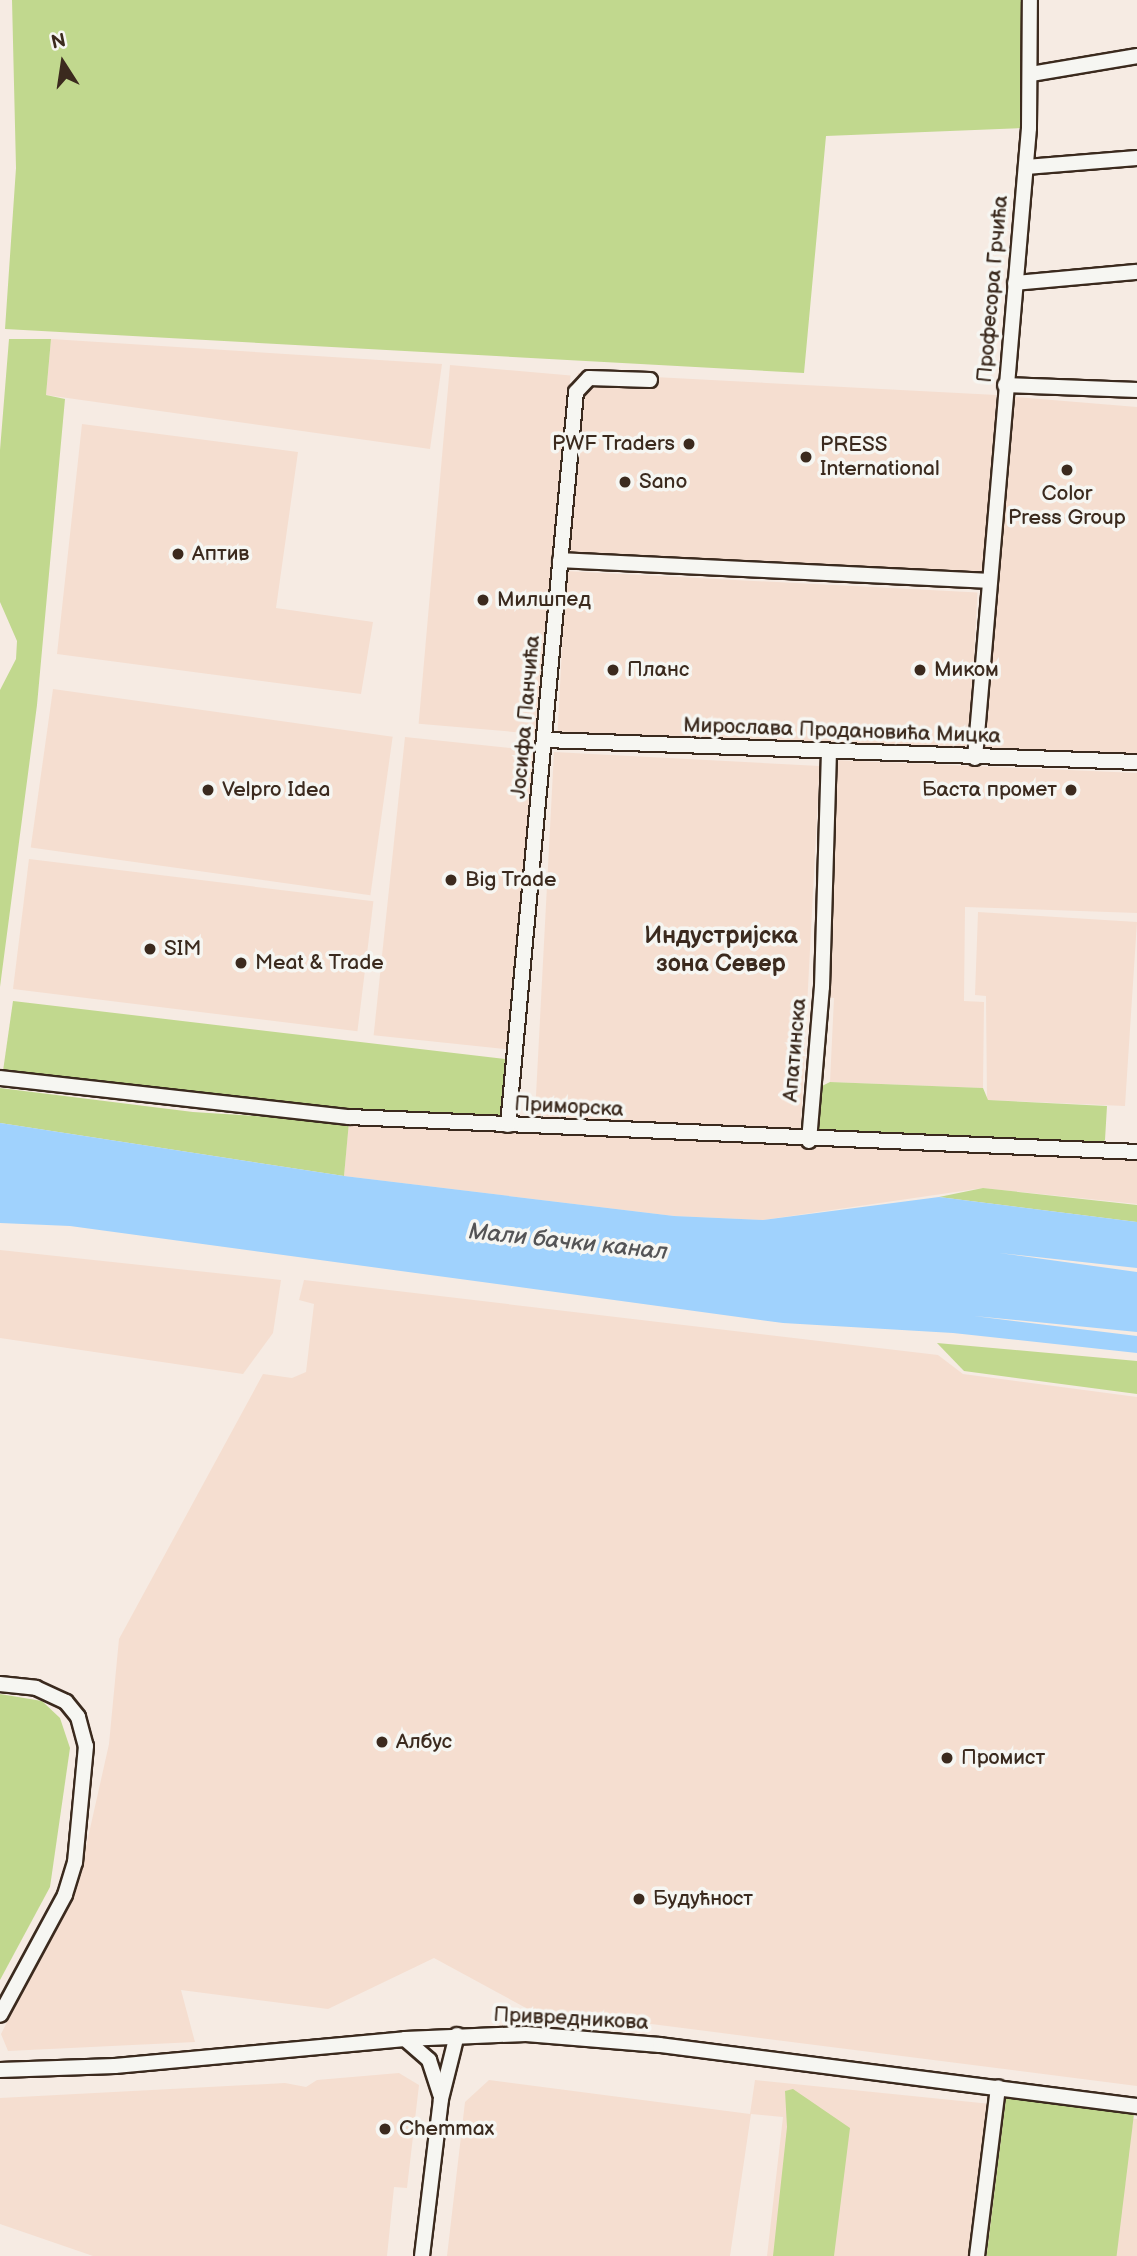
<!DOCTYPE html>
<html>
<head>
<meta charset="utf-8">
<style>
	body { margin:0 }
	#map { position:relative; width:1137px; height:2256px; overflow:hidden; background:#f6ebe3; font-family:"Balsamiq Sans",sans-serif }
	div>[style] { position:absolute }
	.built>* { inset:0; background:#f5ded0; transform-origin:0 0 }
	.green>* { inset:0; background:#c1d88e; transform-origin:0 0 }
	.water>* { inset:0; background:#a0d2fd }
	.roads { filter:drop-shadow(2px 0 #3b2a1e) drop-shadow(-2px 0 #3b2a1e) drop-shadow(0 2px #3b2a1e) drop-shadow(0 -2px #3b2a1e) }
	.minor>* { height:14px; margin:-7px; padding:0 7px; transform-origin:7px; border-radius:7px; background:#f6f6f2 }
	.dots>* { width:19px; height:19px; translate:-50% -50%; box-sizing:border-box; border:4px solid #f6f6f2; border-radius:50% }
	span { translate:-50% -50%; white-space:nowrap; text-align:center; line-height:1.15; -webkit-text-stroke:7px #f6f6f2; paint-order:stroke }
	.street-label { font-size:21px; color:#3b2a1e }
	.poi-label { font-size:21px; color:#3b2a1e }
	.right { translate:-100% -50%; text-align:right }
	.left { translate:0 -50%; text-align:left }
	.water-label { font-size:23px; color:#545456; font-style:italic }
	.quarter-label { font-size:24px; color:#3b2a1e; font-weight:700 }
	.north { position:absolute; left:28px; top:28px; width:70px; height:70px; -webkit-text-stroke:5px #f6f6f2; paint-order:stroke; rotate:348deg; font-size:19px; font-weight:700; line-height:28px; text-align:center; color:#3b2a1e }
	.north::after { content:''; display:block; margin:auto; width:24px; height:32px; background:#3b2a1e; clip-path:polygon(50% 0,100% 100%,50% 72%,0 100%) }
</style>
</head>
<body>
<div id="map">
	<div class="built">
		<i style="clip-path:polygon(51px 339px,442px 364px,430px 449px,46px 395px)"></i>
		<i style="left:450px;top:365px;width:121px;height:360px;rotate:5deg"></i>
		<i style="left:578px;top:373px;width:419px;height:182px;rotate:3deg"></i>
		<i style="clip-path:polygon(1015px 397px,1137px 407px,1137px 756px,984px 751px)"></i>
		<i style="clip-path:polygon(82px 424px,298px 452px,276px 608px,373px 622px,361px 694px,57px 654px)"></i>
		<i style="left:566px;top:571px;width:412px;height:163px;rotate:3deg"></i>
		<i style="left:53px;top:689px;width:343px;height:160px;rotate:8deg"></i>
		<i style="left:405px;top:737px;width:134px;height:300px;rotate:6deg"></i>
		<i style="left:554px;top:752px;width:266px;height:368px;rotate:3deg"></i>
		<i style="clip-path:polygon(835px 760px,1137px 773px,1137px 913px,965px 907px,964px 1001px,984px 1002px,983px 1088px,830px 1082px,834px 998px,826px 997px)"></i>
		<i style="left:29px;top:859px;width:347px;height:131px;rotate:7deg"></i>
		<i style="clip-path:polygon(978px 912px,1137px 922px,1125px 1106px,987px 1100px,986px 996px,975px 995px)"></i>
		<i style="clip-path:polygon(349px 1122px,1137px 1159px,1137px 1204px,983px 1188px,763px 1220px,674px 1216px,344px 1176px)"></i>
		<i style="clip-path:polygon(0 1250px,281px 1280px,273px 1333px,243px 1374px,0 1338px)"></i>
		<i style="clip-path:polygon(304px 1280px,938px 1355px,963px 1374px,1137px 1397px,1137px 2086px,526px 2008px,434px 1958px,328px 2009px,181px 1990px,195px 2042px,8px 2051px,1px 2034px,78px 1880px,83px 1860px,109px 1744px,119px 1639px,263px 1374px,292px 1378px,306px 1372px,314px 1304px,299px 1300px)"></i>
		<i style="clip-path:polygon(399px 2073px,419px 2085px,407px 2188px,394px 2187px,387px 2256px,93px 2256px,0 2224px,0 2098px,285px 2083px,306px 2087px,317px 2080px)"></i>
		<i style="clip-path:polygon(489px 2080px,750px 2114px,755px 2080px,1137px 2119px,1137px 2256px,767px 2256px,783px 2117px,751px 2114px,730px 2256px,447px 2256px,465px 2102px)"></i>
	</div>
	<div class="green">
		<i style="clip-path:polygon(12px 0,1024px 0,1023px 128px,826px 136px,804px 373px,5px 329px,16px 168px)"></i>
		<i style="clip-path:polygon(9px 339px,51px 339px,46px 395px,65px 399px,37px 705px,0 987px,0 690px,16px 659px,17px 641px,0 602px,0 450px)"></i>
		<i style="clip-path:polygon(13px 1001px,505px 1059px,502px 1118px,354px 1111px,3px 1071px)"></i>
		<i style="clip-path:polygon(830px 1082px,983px 1088px,988px 1100px,1107px 1106px,1105px 1140px,1098px 1145px,817px 1134px,820px 1087px)"></i>
		<i style="clip-path:polygon(0 1088px,193px 1112px,349px 1122px,344px 1176px,0 1123px)"></i>
		<i style="clip-path:polygon(983px 1188px,1137px 1205px,1137px 1222px,939px 1197px)"></i>
		<i style="clip-path:polygon(937px 1343px,1137px 1361px,1137px 1394px,964px 1371px)"></i>
		<i style="clip-path:polygon(0 1694px,42px 1701px,60px 1718px,70px 1748px,50px 1887px,0 1980px)"></i>
		<i style="clip-path:polygon(793px 2089px,850px 2128px,834px 2256px,773px 2256px,787px 2127px,785px 2091px)"></i>
		<i style="left:1006px;top:2098px;width:129px;height:159px;rotate:7deg"></i>
	</div>
	<div class="water">
		<i style="clip-path:polygon(0 1123px,344px 1176px,674px 1216px,763px 1220px,939px 1197px,1137px 1222px,1137px 1268px,999px 1253px,1137px 1272px,1137px 1332px,974px 1316px,1137px 1336px,1137px 1353px,953px 1333px,783px 1323px,70px 1226px,0 1223px)"></i>
	</div>
	<div class="roads">
		<div class="minor">
			<i style="left:1031px;top:74px;width:108px;rotate:-9.6deg"></i>
			<i style="left:1026px;top:167px;width:111px;rotate:-4.6deg"></i>
			<i style="left:1015px;top:283px;width:122px;rotate:-5.2deg"></i>
			<i style="left:1005px;top:385px;width:132px;rotate:2.2deg"></i>
			<i style="left:560px;top:560px;width:430px;rotate:2.8deg"></i>
			<i style="left:546px;top:740px;width:591px;rotate:2.13deg"></i>
			<i style="left:975px;top:758px;width:632px;rotate:-85.1deg"></i>
			<i style="left:1029px;top:128px;width:128px;rotate:-89.6deg"></i>
			<i style="left:0;top:1078px;width:351px;rotate:6.4deg"></i>
			<i style="left:349px;top:1117px;width:789px;rotate:2.54deg"></i>
			<i style="left:508px;top:1125px;width:736px;rotate:-84.7deg"></i>
			<i style="left:576px;top:392px;width:19px;rotate:-47deg"></i>
			<i style="left:589px;top:378px;width:61px;rotate:1.9deg"></i>
			<i style="left:809px;top:1141px;width:155px;rotate:-85.2deg"></i>
			<i style="left:822px;top:987px;width:235px;rotate:-88.3deg"></i>
			<i style="left:0;top:1684px;width:36px;rotate:6deg"></i>
			<i style="left:36px;top:1688px;width:33px;rotate:25deg"></i>
			<i style="left:66px;top:1702px;width:19px;rotate:51deg"></i>
			<i style="left:78px;top:1717px;width:30px;rotate:75deg"></i>
			<i style="left:86px;top:1746px;width:117px;rotate:95.4deg"></i>
			<i style="left:75px;top:1862px;width:34px;rotate:107deg"></i>
			<i style="left:65px;top:1895px;width:136px;rotate:118.4deg"></i>
			<i style="left:405px;top:2039px;width:32px;rotate:41deg"></i>
			<i style="left:429px;top:2060px;width:36px;rotate:72deg"></i>
			<i style="left:0;top:2070px;width:115px;rotate:-2deg"></i>
			<i style="left:115px;top:2066px;width:291px;rotate:-5.3deg"></i>
			<i style="left:405px;top:2039px;width:121px;rotate:-2.4deg"></i>
			<i style="left:526px;top:2034px;width:134px;rotate:4.7deg"></i>
			<i style="left:660px;top:2045px;width:481px;rotate:7.3deg"></i>
			<i style="left:422px;top:2256px;width:158px;rotate:-83.1deg"></i>
			<i style="left:441px;top:2099px;width:66px;rotate:-76deg"></i>
			<i style="left:977px;top:2256px;width:170px;rotate:-82.9deg"></i>
		</div>
	</div>
	<div class="dots">
		<i style="left:689px;top:444px;background:#3b2a1e"></i>
		<i style="left:806px;top:457px;background:#3b2a1e"></i>
		<i style="left:1067px;top:470px;background:#3b2a1e"></i>
		<i style="left:625px;top:482px;background:#3b2a1e"></i>
		<i style="left:178px;top:554px;background:#3b2a1e"></i>
		<i style="left:483px;top:600px;background:#3b2a1e"></i>
		<i style="left:613px;top:670px;background:#3b2a1e"></i>
		<i style="left:920px;top:670px;background:#3b2a1e"></i>
		<i style="left:208px;top:790px;background:#3b2a1e"></i>
		<i style="left:1071px;top:790px;background:#3b2a1e"></i>
		<i style="left:451px;top:880px;background:#3b2a1e"></i>
		<i style="left:150px;top:949px;background:#3b2a1e"></i>
		<i style="left:241px;top:963px;background:#3b2a1e"></i>
		<i style="left:382px;top:1742px;background:#3b2a1e"></i>
		<i style="left:947px;top:1758px;background:#3b2a1e"></i>
		<i style="left:639px;top:1899px;background:#3b2a1e"></i>
		<i style="left:385px;top:2129px;background:#3b2a1e"></i>
	</div>
	<div class="street-label">
		<span style="left:993px;top:289px;rotate:-85deg">Професора Грчића</span>
		<span style="left:526px;top:717px;rotate:-85deg">Јосифа Панчића</span>
		<span style="left:842px;top:731px;rotate:2deg">Мирослава Продановића Мицка</span>
		<span style="left:795px;top:1050px;rotate:-85deg">Апатинска</span>
		<span style="left:569px;top:1107px;rotate:3deg">Приморска</span>
		<span style="left:571px;top:2019px;rotate:3deg">Привредникова</span>
	</div>
	<div class="poi-label">
		<span class="right" style="left:675px;top:444px">PWF Traders</span>
		<span class="left" style="left:820px;top:457px">PRESS<br>International</span>
		<span class="left" style="left:639px;top:482px">Sano</span>
		<span style="left:1067px;top:506px">Color<br>Press Group</span>
		<span class="left" style="left:192px;top:554px">Аптив</span>
		<span class="left" style="left:497px;top:600px">Милшпед</span>
		<span class="left" style="left:627px;top:670px">Планс</span>
		<span class="left" style="left:934px;top:670px">Миком</span>
		<span class="left" style="left:222px;top:790px">Velpro Idea</span>
		<span class="right" style="left:1057px;top:790px">Баста промет</span>
		<span class="left" style="left:465px;top:880px">Big Trade</span>
		<span class="left" style="left:164px;top:949px">SIM</span>
		<span class="left" style="left:255px;top:963px">Meat &amp; Trade</span>
		<span class="left" style="left:396px;top:1742px">Албус</span>
		<span class="left" style="left:961px;top:1758px">Промист</span>
		<span class="left" style="left:653px;top:1899px">Будућност</span>
		<span class="left" style="left:399px;top:2129px">Chemmax</span>
	</div>
	<div class="water-label">
		<span style="left:568px;top:1242px;rotate:6deg">Мали бачки канал</span>
	</div>
	<div class="quarter-label">
		<span style="left:721px;top:950px">Индустријска<br>зона Север</span>
	</div>
	<div class="north">N</div>
</div>
</body>
</html>
